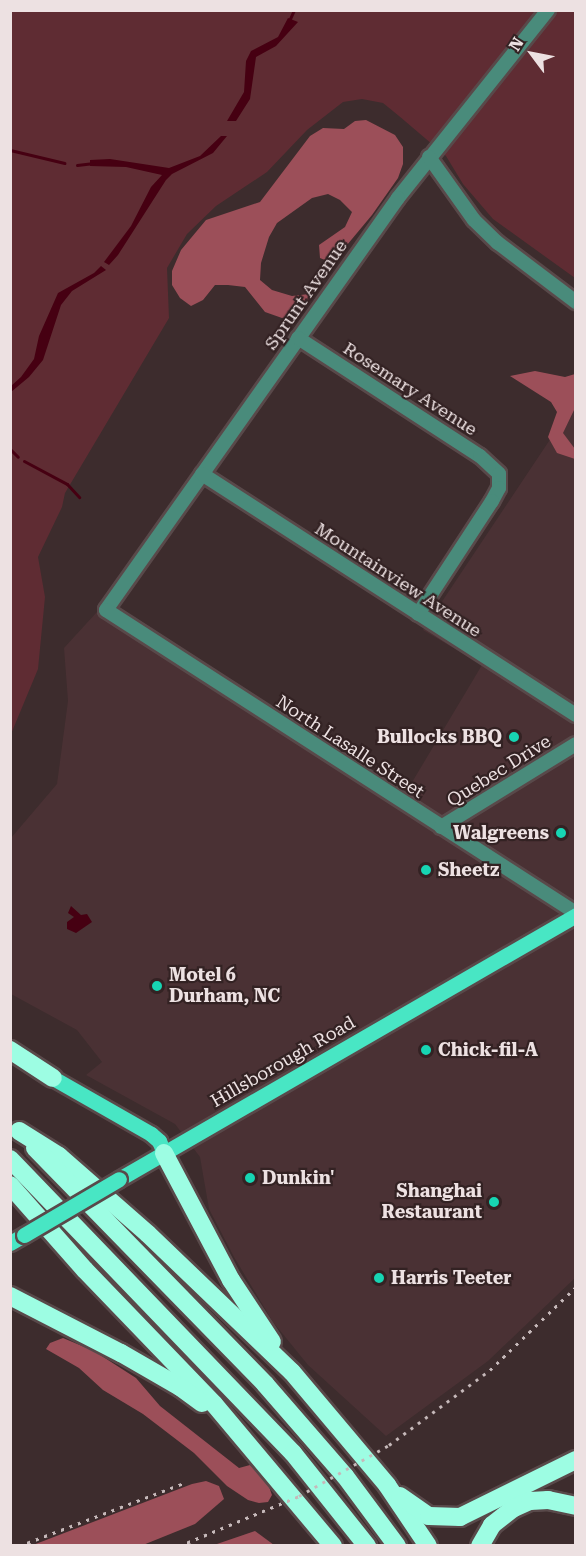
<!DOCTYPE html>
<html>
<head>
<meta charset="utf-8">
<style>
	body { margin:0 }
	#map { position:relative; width:586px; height:1556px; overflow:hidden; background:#3d2c2d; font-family:"Roboto Serif",serif }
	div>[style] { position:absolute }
	.built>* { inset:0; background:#4a3134 }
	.green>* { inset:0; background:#5f2c33 }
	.forest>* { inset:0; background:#9c4f59 }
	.water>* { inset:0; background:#460012 }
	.stream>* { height:3px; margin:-1.5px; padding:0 1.5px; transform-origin:1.5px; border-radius:1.5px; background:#460012 }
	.roads { filter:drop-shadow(2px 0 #59494a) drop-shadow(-2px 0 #59494a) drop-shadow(0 2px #59494a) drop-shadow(0 -2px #59494a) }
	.minor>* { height:14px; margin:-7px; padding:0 7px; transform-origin:7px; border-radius:7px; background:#498b7b }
	.major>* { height:15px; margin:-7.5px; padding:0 7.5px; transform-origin:7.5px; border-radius:7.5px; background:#48e6c4 }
	.highway>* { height:18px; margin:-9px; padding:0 9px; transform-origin:9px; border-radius:9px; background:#9dfde3 }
	.rail>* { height:3px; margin-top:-1.5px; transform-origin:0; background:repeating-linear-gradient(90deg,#c6b9ba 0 3px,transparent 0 9px) }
	.bridges { filter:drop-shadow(2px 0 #59494a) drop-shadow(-2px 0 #59494a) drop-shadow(0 2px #59494a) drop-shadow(0 -2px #59494a) }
	.major-bridge>* { height:15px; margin:-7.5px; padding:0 7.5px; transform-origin:7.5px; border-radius:7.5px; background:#48e6c4 }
	.dots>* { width:16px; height:16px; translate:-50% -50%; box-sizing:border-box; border:3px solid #332223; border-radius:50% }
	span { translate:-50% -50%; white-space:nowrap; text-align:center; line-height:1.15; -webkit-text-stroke:4.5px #332223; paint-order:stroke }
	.street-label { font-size:18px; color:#ede1e2 }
	.poi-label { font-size:18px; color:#ede1e2; font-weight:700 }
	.right { translate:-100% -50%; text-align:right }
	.left { translate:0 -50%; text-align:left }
	.frame { position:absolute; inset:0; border:12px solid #ede1e2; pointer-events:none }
	.north { position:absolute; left:502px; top:24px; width:60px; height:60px; -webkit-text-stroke:4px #332223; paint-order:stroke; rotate:302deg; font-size:16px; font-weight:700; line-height:24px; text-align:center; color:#ede1e2 }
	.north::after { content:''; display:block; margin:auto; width:21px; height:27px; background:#ede1e2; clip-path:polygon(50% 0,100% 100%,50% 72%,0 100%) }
</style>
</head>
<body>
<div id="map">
	<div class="built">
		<i style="clip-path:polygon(575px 402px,575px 1278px,488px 1361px,386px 1436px,308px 1365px,273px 1322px,234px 1257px,209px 1209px,200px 1157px,175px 1124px,86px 1075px,102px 1062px,77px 1030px,11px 994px,11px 838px,57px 784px,68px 701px,64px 648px,107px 601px,405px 794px,482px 665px,423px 630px)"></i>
	</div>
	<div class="green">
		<i style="clip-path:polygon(11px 11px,575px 11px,575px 278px,493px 219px,463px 184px,446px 156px,399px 116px,383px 103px,362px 99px,343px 102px,307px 130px,267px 172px,216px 206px,187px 234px,167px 268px,169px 318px,65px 493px,62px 507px,38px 557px,45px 597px,38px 669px,11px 734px)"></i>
	</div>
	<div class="forest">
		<i style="clip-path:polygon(366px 120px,395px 135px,403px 147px,403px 164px,398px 178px,372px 215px,332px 263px,320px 258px,319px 245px,345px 227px,352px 212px,340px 200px,328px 194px,312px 198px,277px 223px,269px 237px,261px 263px,260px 280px,272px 290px,292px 296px,309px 294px,308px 303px,298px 315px,282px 318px,265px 312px,245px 287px,228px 285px,215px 285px,203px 300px,191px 306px,180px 298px,172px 285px,172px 271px,181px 250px,206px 220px,260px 202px,310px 136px,323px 128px,344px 129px,355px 121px)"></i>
		<i style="clip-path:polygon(535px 371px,565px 377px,575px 374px,575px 408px,563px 433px,575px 449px,575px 459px,557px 453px,548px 437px,557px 412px,551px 402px,510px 376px)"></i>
		<i style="clip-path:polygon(63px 1338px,94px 1351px,136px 1378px,160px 1406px,239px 1468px,250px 1465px,267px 1481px,272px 1495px,268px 1502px,259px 1503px,248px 1500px,227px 1486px,194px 1453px,143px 1414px,103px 1390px,79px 1368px,46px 1349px,50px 1343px)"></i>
		<i style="clip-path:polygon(206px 1481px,219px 1486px,224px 1499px,195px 1524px,143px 1545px,33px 1545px,192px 1484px)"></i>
		<i style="clip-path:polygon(255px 1531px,274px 1545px,214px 1545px)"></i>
	</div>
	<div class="water">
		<i style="clip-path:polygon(288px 18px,298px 22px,276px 46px,256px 57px,250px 99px,236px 121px,227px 121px,244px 92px,246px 61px,251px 51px,278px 37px)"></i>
		<i style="clip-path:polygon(221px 136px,227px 136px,213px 153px,172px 174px,166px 180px,118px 255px,109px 265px,104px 262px,131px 226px,151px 187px,162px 175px,126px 167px,90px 166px,90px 160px,110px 159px,169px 168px,200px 156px)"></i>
		<i style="clip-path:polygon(101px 266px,106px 270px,72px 291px,61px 305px,43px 360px,29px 377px,11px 392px,11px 386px,21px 377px,34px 359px,39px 336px,58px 293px,94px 273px)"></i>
		<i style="clip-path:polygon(71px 906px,81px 915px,87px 914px,92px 922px,76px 933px,67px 929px,67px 922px,74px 917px,68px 913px)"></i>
	</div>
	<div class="stream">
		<i style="left:289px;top:21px;width:12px;rotate:-66deg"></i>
		<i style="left:10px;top:150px;width:56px;rotate:13.5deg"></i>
		<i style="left:77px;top:165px;width:17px;rotate:-7deg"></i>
		<i style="left:10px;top:449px;width:11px;rotate:45deg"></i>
		<i style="left:24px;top:461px;width:49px;rotate:28.1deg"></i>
		<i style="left:67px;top:484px;width:18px;rotate:47deg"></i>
	</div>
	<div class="roads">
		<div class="minor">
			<i style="left:548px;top:10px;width:241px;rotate:128.6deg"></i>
			<i style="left:398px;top:198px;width:505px;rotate:125.33deg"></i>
			<i style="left:106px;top:610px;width:559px;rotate:32.81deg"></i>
			<i style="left:429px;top:157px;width:77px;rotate:54.5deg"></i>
			<i style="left:474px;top:220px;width:33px;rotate:44deg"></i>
			<i style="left:498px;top:243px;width:98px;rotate:37.1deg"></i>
			<i style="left:298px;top:338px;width:217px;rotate:33deg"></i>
			<i style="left:480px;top:456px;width:26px;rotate:43deg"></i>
			<i style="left:499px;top:474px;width:14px;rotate:90deg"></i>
			<i style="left:499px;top:488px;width:15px;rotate:118deg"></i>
			<i style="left:492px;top:501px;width:135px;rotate:123.2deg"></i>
			<i style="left:202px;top:474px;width:445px;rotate:32.8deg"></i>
			<i style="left:441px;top:827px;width:158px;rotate:-31.6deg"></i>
		</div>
		<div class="major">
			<i style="left:53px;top:1078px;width:113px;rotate:29.7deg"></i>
			<i style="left:151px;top:1134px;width:11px;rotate:41deg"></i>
			<i style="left:159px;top:1141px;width:13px;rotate:67deg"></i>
			<i style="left:119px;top:1179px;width:528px;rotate:-30.01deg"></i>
			<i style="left:10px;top:1243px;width:16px;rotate:-30deg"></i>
		</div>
		<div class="highway">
			<i style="left:10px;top:1050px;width:51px;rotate:33.1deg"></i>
			<i style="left:19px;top:1131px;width:47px;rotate:32deg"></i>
			<i style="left:59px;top:1156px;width:118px;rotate:41.2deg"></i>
			<i style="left:148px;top:1234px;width:199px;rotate:43.8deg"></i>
			<i style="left:292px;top:1372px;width:148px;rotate:49.9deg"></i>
			<i style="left:387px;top:1485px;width:73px;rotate:56.1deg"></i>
			<i style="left:35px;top:1148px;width:330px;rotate:45.7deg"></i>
			<i style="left:265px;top:1384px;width:122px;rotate:49deg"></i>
			<i style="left:345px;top:1476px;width:87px;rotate:53.4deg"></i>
			<i style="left:164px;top:1153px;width:144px;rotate:62.2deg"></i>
			<i style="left:231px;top:1280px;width:74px;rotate:56.5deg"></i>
			<i style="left:10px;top:1159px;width:408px;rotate:46.1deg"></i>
			<i style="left:293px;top:1453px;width:119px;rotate:51.5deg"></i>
			<i style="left:10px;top:1185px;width:113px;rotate:48.6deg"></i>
			<i style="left:85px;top:1270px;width:186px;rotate:46.1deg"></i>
			<i style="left:214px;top:1404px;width:185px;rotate:50deg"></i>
			<i style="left:10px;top:1296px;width:125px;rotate:27.2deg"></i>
			<i style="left:121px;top:1353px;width:68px;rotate:30deg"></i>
			<i style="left:180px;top:1387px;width:27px;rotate:36deg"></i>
			<i style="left:400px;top:1496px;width:35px;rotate:35deg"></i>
			<i style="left:429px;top:1516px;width:31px;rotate:2deg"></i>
			<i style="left:460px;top:1517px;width:129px;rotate:-26.2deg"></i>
			<i style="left:480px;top:1546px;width:24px;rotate:-60deg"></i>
			<i style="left:492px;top:1525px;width:28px;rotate:-38deg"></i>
			<i style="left:514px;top:1508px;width:17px;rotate:-24deg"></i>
			<i style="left:530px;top:1501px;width:18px;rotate:-3deg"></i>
			<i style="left:548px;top:1500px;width:29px;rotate:12deg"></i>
		</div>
	</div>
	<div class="rail">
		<i style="left:19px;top:1546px;width:177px;rotate:-20.9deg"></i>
		<i style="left:179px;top:1546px;width:130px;rotate:-22.6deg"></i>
		<i style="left:299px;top:1496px;width:103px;rotate:-29.5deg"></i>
		<i style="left:389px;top:1445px;width:126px;rotate:-36.6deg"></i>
		<i style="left:490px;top:1370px;width:120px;rotate:-44deg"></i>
	</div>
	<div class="bridges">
		<div class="major-bridge">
			<i style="left:24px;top:1235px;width:110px;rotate:-30.5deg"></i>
		</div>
	</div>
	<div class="dots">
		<i style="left:514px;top:737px;background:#17d5b3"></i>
		<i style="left:561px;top:833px;background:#17d5b3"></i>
		<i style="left:426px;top:870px;background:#17d5b3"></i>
		<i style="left:157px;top:986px;background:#17d5b3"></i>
		<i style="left:426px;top:1050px;background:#17d5b3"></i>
		<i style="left:250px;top:1178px;background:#17d5b3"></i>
		<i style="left:494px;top:1202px;background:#17d5b3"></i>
		<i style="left:379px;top:1278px;background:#17d5b3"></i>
	</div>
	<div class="street-label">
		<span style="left:306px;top:295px;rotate:-55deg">Sprunt Avenue</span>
		<span style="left:410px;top:389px;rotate:33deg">Rosemary Avenue</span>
		<span style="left:398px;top:580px;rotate:33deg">Mountainview Avenue</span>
		<span style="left:350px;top:747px;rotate:33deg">North Lasalle Street</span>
		<span style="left:499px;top:771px;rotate:-32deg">Quebec Drive</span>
		<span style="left:283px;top:1062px;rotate:-30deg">Hillsborough Road</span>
	</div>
	<div class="poi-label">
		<span class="right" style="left:502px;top:737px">Bullocks BBQ</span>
		<span class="right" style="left:549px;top:833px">Walgreens</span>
		<span class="left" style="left:438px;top:870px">Sheetz</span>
		<span class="left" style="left:169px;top:986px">Motel 6<br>Durham, NC</span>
		<span class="left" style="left:438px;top:1050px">Chick-fil-A</span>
		<span class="left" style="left:262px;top:1178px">Dunkin'</span>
		<span class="right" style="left:482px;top:1202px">Shanghai<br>Restaurant</span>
		<span class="left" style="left:391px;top:1278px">Harris Teeter</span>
	</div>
	<div class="frame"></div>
	<div class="north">N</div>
</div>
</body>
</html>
